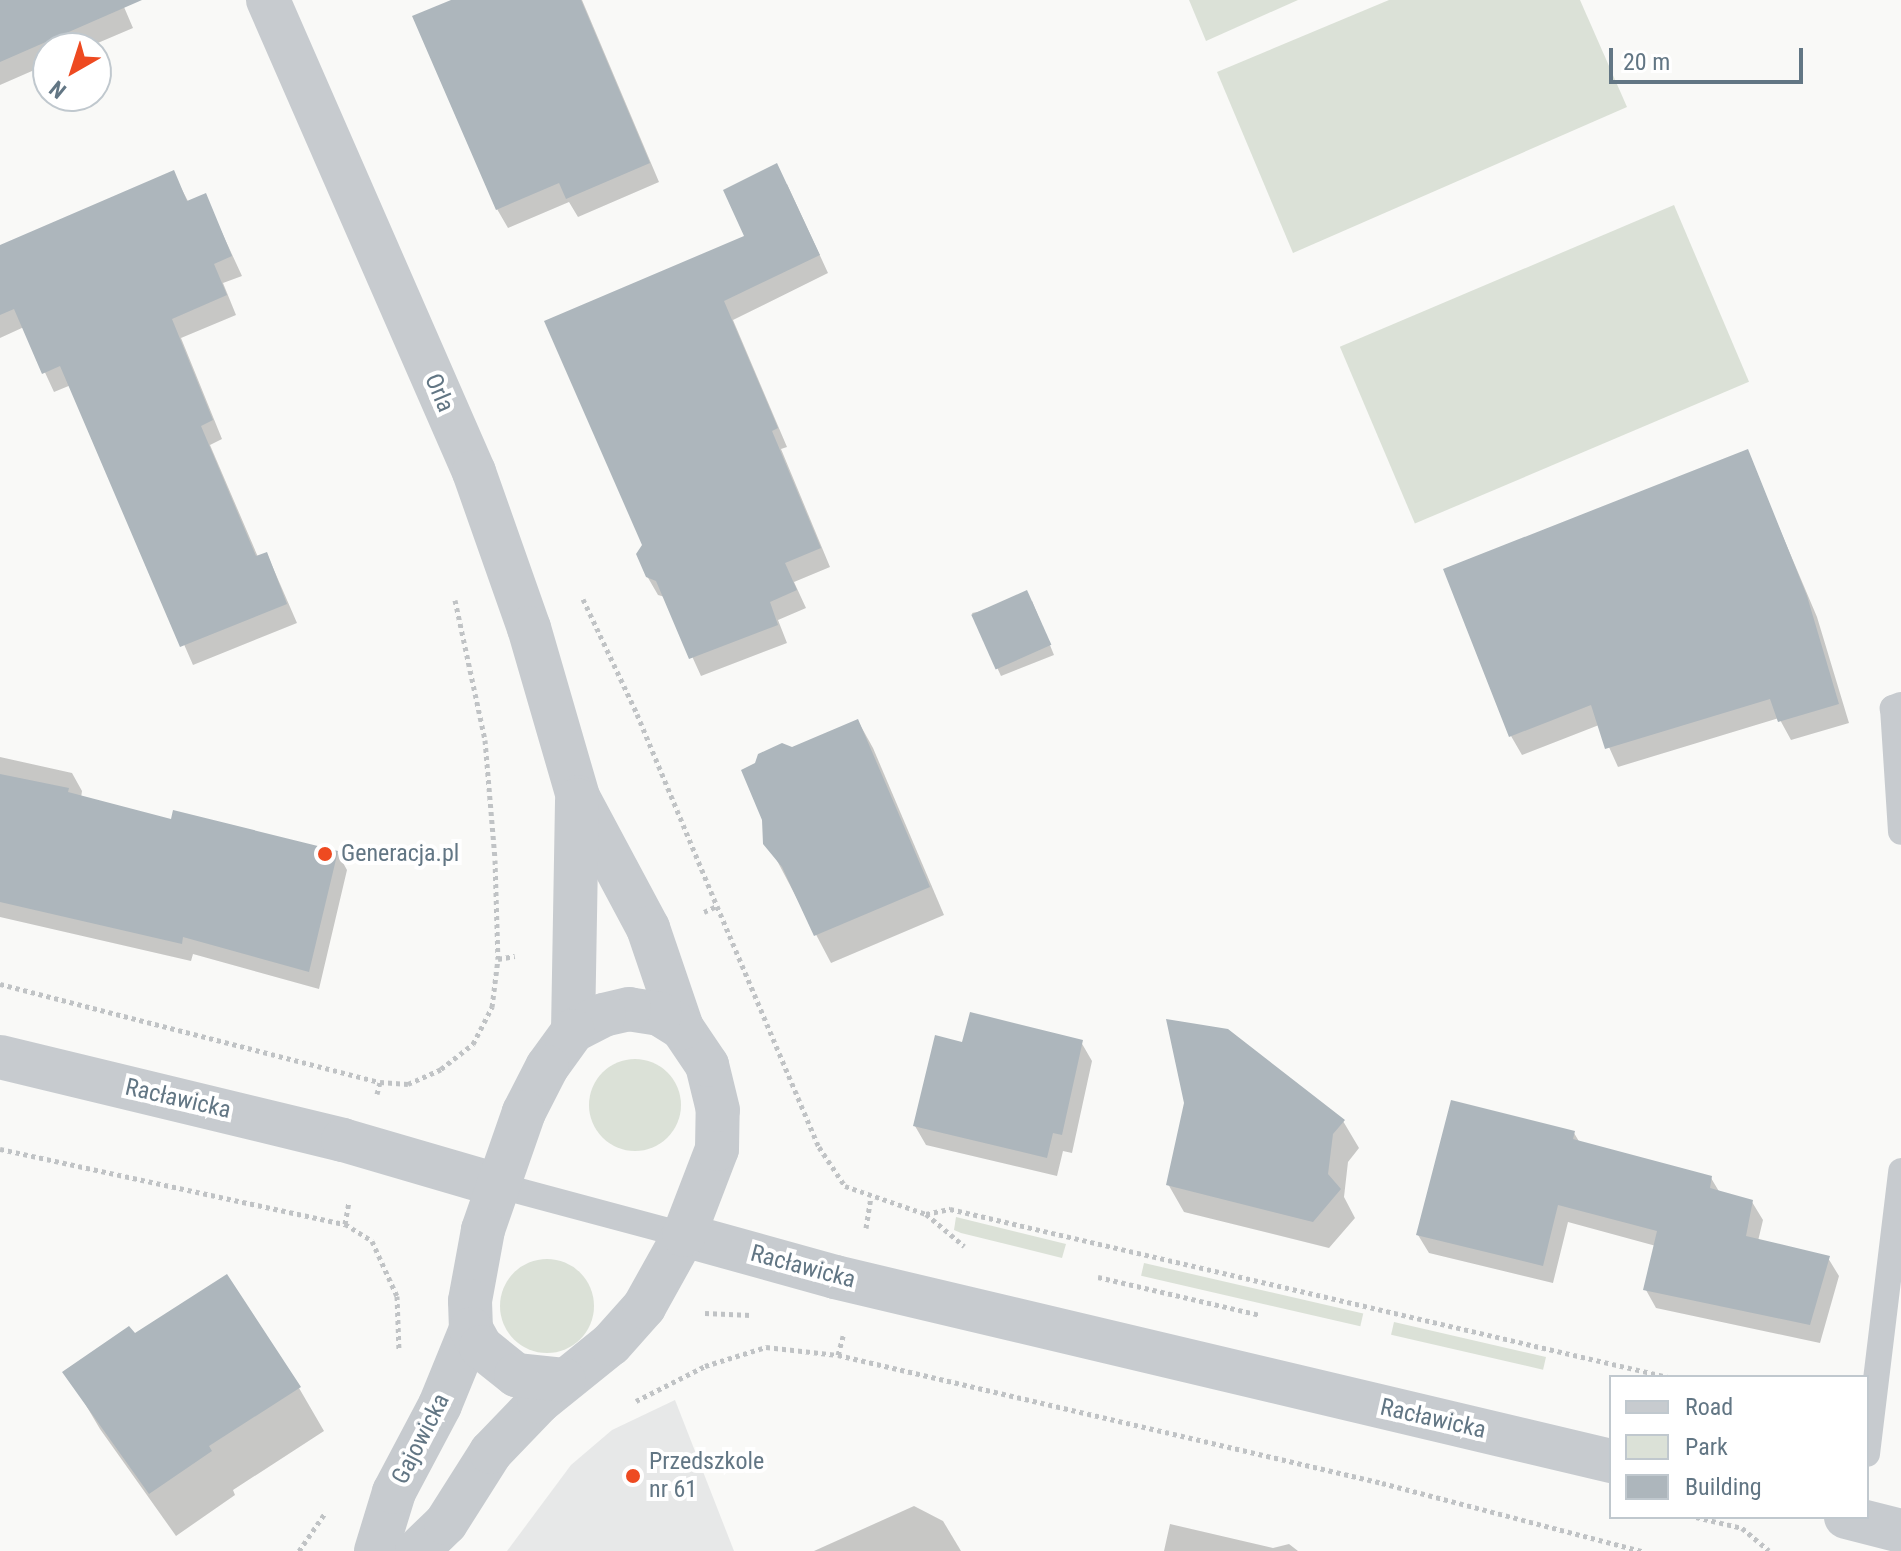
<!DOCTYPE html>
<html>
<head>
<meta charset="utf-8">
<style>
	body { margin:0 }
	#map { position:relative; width:1901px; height:1551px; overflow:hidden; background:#f9f9f7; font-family:"Roboto Condensed",sans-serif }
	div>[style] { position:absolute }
	.built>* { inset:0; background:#e7e8e8 }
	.green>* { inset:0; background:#dbe1d7; transform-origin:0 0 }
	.round { border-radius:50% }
	.shadow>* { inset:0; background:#0003 }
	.building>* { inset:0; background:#adb6bc; transform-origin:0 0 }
	.path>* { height:5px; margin-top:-2.5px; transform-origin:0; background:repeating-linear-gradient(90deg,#c0c3c5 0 4px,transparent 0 8px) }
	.service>* { height:26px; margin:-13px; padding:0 13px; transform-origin:13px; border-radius:13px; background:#c7cbcf }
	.minor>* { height:44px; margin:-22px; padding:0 22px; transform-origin:22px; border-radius:22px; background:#c7cbcf }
	.tertiary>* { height:44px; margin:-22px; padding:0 22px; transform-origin:22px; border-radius:22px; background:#c7cbcf }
	.dots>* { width:22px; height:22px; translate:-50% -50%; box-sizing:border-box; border:4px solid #fff; border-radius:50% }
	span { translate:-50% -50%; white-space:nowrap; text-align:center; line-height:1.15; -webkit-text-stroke:8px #fff; paint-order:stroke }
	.street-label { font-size:24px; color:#627684 }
	.poi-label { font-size:24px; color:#627684 }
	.left { translate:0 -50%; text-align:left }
	.legend { position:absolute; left:1609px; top:1375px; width:260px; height:144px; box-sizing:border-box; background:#fff; border:2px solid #c0c8ce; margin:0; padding:10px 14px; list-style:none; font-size:24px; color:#627684 }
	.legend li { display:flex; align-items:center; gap:16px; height:40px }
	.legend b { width:40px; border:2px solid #c0c8ce }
	.north { position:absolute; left:32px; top:32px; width:80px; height:80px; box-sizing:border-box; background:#fff; border:2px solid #c0c8ce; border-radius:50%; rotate:219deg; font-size:22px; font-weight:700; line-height:32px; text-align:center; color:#627684 }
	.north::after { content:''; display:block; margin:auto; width:28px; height:36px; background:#ee4a21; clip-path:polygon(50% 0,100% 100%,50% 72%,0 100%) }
	.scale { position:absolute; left:1609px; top:48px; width:194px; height:36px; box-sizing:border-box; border:4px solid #627684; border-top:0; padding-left:10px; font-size:24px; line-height:28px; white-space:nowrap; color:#627684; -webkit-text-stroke:6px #fff; paint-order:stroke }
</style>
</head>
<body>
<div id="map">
	<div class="built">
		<i style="clip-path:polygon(675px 1400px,734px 1551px,507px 1551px,571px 1465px,612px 1430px)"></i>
	</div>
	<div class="green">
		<i style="clip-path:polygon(1189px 0,1298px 0,1206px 41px)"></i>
		<i style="clip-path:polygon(1389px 0,1580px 0,1627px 107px,1293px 253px,1217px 72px)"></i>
		<i style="left:1674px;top:205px;width:192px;height:363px;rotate:67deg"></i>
		<i class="round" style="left:589px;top:1059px;width:92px;height:92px"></i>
		<i style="clip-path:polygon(956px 1217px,1066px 1244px,1062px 1258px,961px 1233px,954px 1230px)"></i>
		<i class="round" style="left:500px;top:1259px;width:94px;height:94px"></i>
		<i style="left:1144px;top:1263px;width:225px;height:13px;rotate:13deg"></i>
		<i style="left:1394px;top:1322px;width:156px;height:13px;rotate:13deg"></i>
	</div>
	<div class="shadow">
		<i style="clip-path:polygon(0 0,121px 0,133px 28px,86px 48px,48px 48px,48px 64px,0 85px)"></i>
		<i style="clip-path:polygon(456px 0,582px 0,659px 182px,578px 217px,569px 202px,508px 228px,497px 209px)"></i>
		<i style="clip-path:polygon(173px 173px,189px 203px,205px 196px,242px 276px,223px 283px,236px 315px,181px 338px,222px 439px,210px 445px,258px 557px,267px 554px,297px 623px,193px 665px,71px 385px,54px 392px,24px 327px,0 338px,0 247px)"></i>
		<i style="clip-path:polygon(787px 184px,828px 273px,733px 320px,787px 447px,781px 449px,830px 567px,794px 582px,806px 608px,778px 620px,787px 643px,701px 676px,665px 597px,658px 595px,647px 576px,644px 545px,547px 322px,747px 237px)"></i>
		<i style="clip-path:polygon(1747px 452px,1817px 617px,1849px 723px,1791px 740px,1779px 718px,1618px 767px,1599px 725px,1522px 755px,1511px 736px)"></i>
		<i style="clip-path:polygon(1032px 601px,1054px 655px,1001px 676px,972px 613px)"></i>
		<i style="clip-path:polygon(858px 721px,873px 748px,944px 915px,831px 963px,763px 834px,764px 820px,792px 749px)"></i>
		<i style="clip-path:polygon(0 757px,72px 773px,82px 791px,81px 798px,172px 821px,337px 852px,347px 870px,319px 989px,193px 954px,191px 961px,0 917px)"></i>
		<i style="clip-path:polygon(1081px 1042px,1092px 1061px,1072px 1153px,1063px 1151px,1057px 1176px,926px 1145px,915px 1126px,963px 1044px)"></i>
		<i style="clip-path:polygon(1343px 1121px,1359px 1148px,1348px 1162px,1344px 1197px,1355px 1218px,1329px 1248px,1184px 1212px,1168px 1184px)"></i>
		<i style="clip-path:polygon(1574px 1133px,1580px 1143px,1711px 1178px,1720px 1193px,1752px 1202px,1763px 1220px,1758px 1241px,1828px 1258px,1839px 1276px,1820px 1343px,1656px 1308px,1646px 1290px,1656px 1246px,1568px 1222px,1553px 1283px,1429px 1253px,1418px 1235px)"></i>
		<i style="clip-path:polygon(134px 1335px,299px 1388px,324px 1431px,233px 1490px,235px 1495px,176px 1536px,100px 1429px,74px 1385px)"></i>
		<i style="clip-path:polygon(914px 1506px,943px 1521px,961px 1551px,814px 1551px)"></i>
		<i style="clip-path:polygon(1170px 1524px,1273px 1548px,1289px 1544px,1298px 1551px,1164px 1551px)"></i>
	</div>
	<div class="building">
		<i style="clip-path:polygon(0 0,142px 0,0 62px)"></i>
		<i style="clip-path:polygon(451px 0,581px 0,650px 163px,566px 199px,559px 183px,496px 210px,412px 16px)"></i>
		<i style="clip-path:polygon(777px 163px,820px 255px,724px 301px,778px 428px,772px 431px,821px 548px,785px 563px,797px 590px,770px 602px,778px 625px,689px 659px,656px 581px,646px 577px,636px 554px,642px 545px,544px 321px,744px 236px,723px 190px)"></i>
		<i style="clip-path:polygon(174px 170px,187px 201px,206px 193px,232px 256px,214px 264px,227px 295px,172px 319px,213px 420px,201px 426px,256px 556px,267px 552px,287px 604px,180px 647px,60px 366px,42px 374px,14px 309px,0 315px,0 245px)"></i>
		<i style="clip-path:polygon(1748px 449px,1807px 596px,1839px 704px,1778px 722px,1770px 699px,1605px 749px,1591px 705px,1509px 737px,1443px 569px)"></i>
		<i style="left:1027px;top:590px;width:60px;height:61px;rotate:66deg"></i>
		<i style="clip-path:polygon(858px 719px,930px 887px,814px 936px,782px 867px,763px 844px,762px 820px,741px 770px,755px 763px,758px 754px,782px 743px,792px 747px)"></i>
		<i style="clip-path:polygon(0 774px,69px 788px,68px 792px,171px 819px,173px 810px,338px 851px,309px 972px,183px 937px,182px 944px,0 902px)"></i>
		<i style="clip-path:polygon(970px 1012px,1083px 1040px,1062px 1135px,1053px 1133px,1047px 1158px,913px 1126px,935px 1035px,962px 1042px)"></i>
		<i style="clip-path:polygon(1166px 1019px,1228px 1029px,1345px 1120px,1333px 1134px,1328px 1174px,1341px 1189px,1313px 1222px,1166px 1185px,1184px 1103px)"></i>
		<i style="clip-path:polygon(1451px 1100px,1575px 1131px,1573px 1139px,1712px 1176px,1710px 1188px,1753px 1200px,1746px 1236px,1830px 1256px,1810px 1325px,1643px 1290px,1657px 1231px,1558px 1205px,1543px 1266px,1416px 1235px)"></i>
		<i style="clip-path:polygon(227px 1274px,301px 1387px,209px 1446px,212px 1451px,149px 1494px,62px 1372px,129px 1326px,135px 1333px)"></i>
	</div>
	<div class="path">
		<i style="left:583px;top:599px;width:127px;rotate:64.8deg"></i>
		<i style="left:637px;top:714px;width:208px;rotate:67.4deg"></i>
		<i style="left:455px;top:600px;width:143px;rotate:77.9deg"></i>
		<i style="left:485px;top:740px;width:120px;rotate:85.2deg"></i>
		<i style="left:495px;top:860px;width:99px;rotate:88.3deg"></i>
		<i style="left:704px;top:912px;width:14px;rotate:-25deg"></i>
		<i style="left:717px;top:906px;width:262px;rotate:67.1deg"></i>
		<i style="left:819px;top:1147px;width:47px;rotate:56.3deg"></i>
		<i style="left:845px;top:1186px;width:86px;rotate:19.1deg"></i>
		<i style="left:926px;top:1214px;width:50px;rotate:40.1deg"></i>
		<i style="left:0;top:984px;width:392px;rotate:14.5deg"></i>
		<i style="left:377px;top:1094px;width:12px;rotate:-76deg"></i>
		<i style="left:380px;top:1082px;width:28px;rotate:4deg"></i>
		<i style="left:408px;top:1084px;width:36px;rotate:-24deg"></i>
		<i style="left:441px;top:1069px;width:41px;rotate:-38deg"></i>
		<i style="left:473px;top:1044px;width:42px;rotate:-62.8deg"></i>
		<i style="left:492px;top:1007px;width:48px;rotate:-82.9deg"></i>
		<i style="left:498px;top:959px;width:17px;rotate:-10deg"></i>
		<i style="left:0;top:1149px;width:353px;rotate:12.3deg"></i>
		<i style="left:345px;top:1224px;width:32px;rotate:32deg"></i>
		<i style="left:372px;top:1241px;width:60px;rotate:65.6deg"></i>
		<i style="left:397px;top:1296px;width:54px;rotate:87.9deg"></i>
		<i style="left:926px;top:1214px;width:25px;rotate:-12deg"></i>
		<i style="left:950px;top:1209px;width:737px;rotate:13.17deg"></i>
		<i style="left:345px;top:1224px;width:23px;rotate:-80deg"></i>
		<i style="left:866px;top:1228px;width:31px;rotate:-81deg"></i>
		<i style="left:1098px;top:1277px;width:166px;rotate:13.2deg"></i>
		<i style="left:705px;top:1313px;width:46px;rotate:2.5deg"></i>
		<i style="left:838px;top:1355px;width:20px;rotate:-75deg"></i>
		<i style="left:636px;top:1401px;width:77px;rotate:-26.9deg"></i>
		<i style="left:705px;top:1366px;width:64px;rotate:-17.3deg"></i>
		<i style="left:766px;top:1347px;width:72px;rotate:6.3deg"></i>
		<i style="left:838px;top:1355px;width:559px;rotate:13.24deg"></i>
		<i style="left:1382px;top:1483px;width:269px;rotate:14.7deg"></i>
		<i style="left:1696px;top:1517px;width:47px;rotate:13.4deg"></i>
		<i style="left:1742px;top:1528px;width:35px;rotate:40deg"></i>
		<i style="left:299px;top:1551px;width:46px;rotate:-55.6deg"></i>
	</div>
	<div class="service">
		<i style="left:1901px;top:705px;width:9px;rotate:159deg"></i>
		<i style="left:1893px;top:708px;width:124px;rotate:86.3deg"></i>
		<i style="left:497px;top:1185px;width:194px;rotate:15deg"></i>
		<i style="left:1867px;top:1454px;width:285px;rotate:-83.1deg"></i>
	</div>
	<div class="minor">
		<i style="left:268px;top:0;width:515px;rotate:66.42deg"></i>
		<i style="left:474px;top:472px;width:165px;rotate:70.6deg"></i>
		<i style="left:529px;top:628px;width:176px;rotate:73.8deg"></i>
		<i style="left:578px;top:797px;width:149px;rotate:61.9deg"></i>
		<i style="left:648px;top:928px;width:106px;rotate:71.2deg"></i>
		<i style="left:573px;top:1031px;width:231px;rotate:-89deg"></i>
	</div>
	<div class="tertiary">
		<i style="left:0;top:1057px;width:353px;rotate:13.6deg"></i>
		<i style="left:343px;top:1140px;width:160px;rotate:16.3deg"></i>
		<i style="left:684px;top:1235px;width:157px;rotate:15.5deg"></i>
		<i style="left:835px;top:1277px;width:798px;rotate:13.34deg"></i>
		<i style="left:1846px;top:1517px;width:57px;rotate:14.3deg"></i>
		<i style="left:376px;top:1551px;width:62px;rotate:-73deg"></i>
		<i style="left:394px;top:1492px;width:98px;rotate:-62.1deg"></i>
		<i style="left:440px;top:1405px;width:82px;rotate:-67.8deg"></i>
		<i style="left:417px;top:1551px;width:40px;rotate:-44deg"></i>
		<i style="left:446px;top:1523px;width:84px;rotate:-57.6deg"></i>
		<i style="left:491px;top:1452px;width:69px;rotate:-46.2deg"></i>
		<i style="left:539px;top:1402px;width:92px;rotate:-38.9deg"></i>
		<i style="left:611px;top:1344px;width:50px;rotate:-48.3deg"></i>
		<i style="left:644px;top:1307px;width:82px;rotate:-60.9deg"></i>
		<i style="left:684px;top:1235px;width:92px;rotate:-69deg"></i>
		<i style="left:717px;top:1149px;width:39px;rotate:-89deg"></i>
		<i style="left:718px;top:1110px;width:46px;rotate:-103.7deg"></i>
		<i style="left:707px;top:1065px;width:45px;rotate:-124deg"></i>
		<i style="left:682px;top:1028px;width:26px;rotate:-148deg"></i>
		<i style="left:660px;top:1014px;width:31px;rotate:-171deg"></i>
		<i style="left:629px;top:1009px;width:26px;rotate:167deg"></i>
		<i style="left:604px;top:1015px;width:35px;rotate:153deg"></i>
		<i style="left:573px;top:1031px;width:44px;rotate:125.8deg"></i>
		<i style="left:547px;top:1067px;width:51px;rotate:117.1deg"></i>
		<i style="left:524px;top:1112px;width:125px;rotate:109.2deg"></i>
		<i style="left:483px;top:1230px;width:72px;rotate:100.4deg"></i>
		<i style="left:470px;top:1301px;width:28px;rotate:88deg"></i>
		<i style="left:471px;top:1329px;width:21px;rotate:61deg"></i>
		<i style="left:481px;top:1347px;width:45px;rotate:38.7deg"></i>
		<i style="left:516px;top:1375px;width:48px;rotate:5.9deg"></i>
	</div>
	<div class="dots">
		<i style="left:325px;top:854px;background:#ee4a21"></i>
		<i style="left:633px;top:1476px;background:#ee4a21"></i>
	</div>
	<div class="street-label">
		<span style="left:439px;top:393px;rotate:67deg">Orla</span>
		<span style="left:178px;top:1099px;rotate:13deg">Racławicka</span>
		<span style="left:803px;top:1267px;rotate:15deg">Racławicka</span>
		<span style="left:1433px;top:1419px;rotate:13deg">Racławicka</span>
		<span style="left:421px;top:1439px;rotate:-63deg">Gajowicka</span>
	</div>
	<div class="poi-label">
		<span class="left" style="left:341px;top:854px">Generacja.pl</span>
		<span class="left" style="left:649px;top:1476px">Przedszkole<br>nr 61</span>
	</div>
	<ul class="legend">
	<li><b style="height:10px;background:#c7cbcf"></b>Road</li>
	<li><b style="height:22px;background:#dbe1d7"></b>Park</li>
	<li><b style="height:22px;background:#adb6bc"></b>Building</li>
	</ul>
	<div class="north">N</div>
	<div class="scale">20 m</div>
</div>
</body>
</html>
